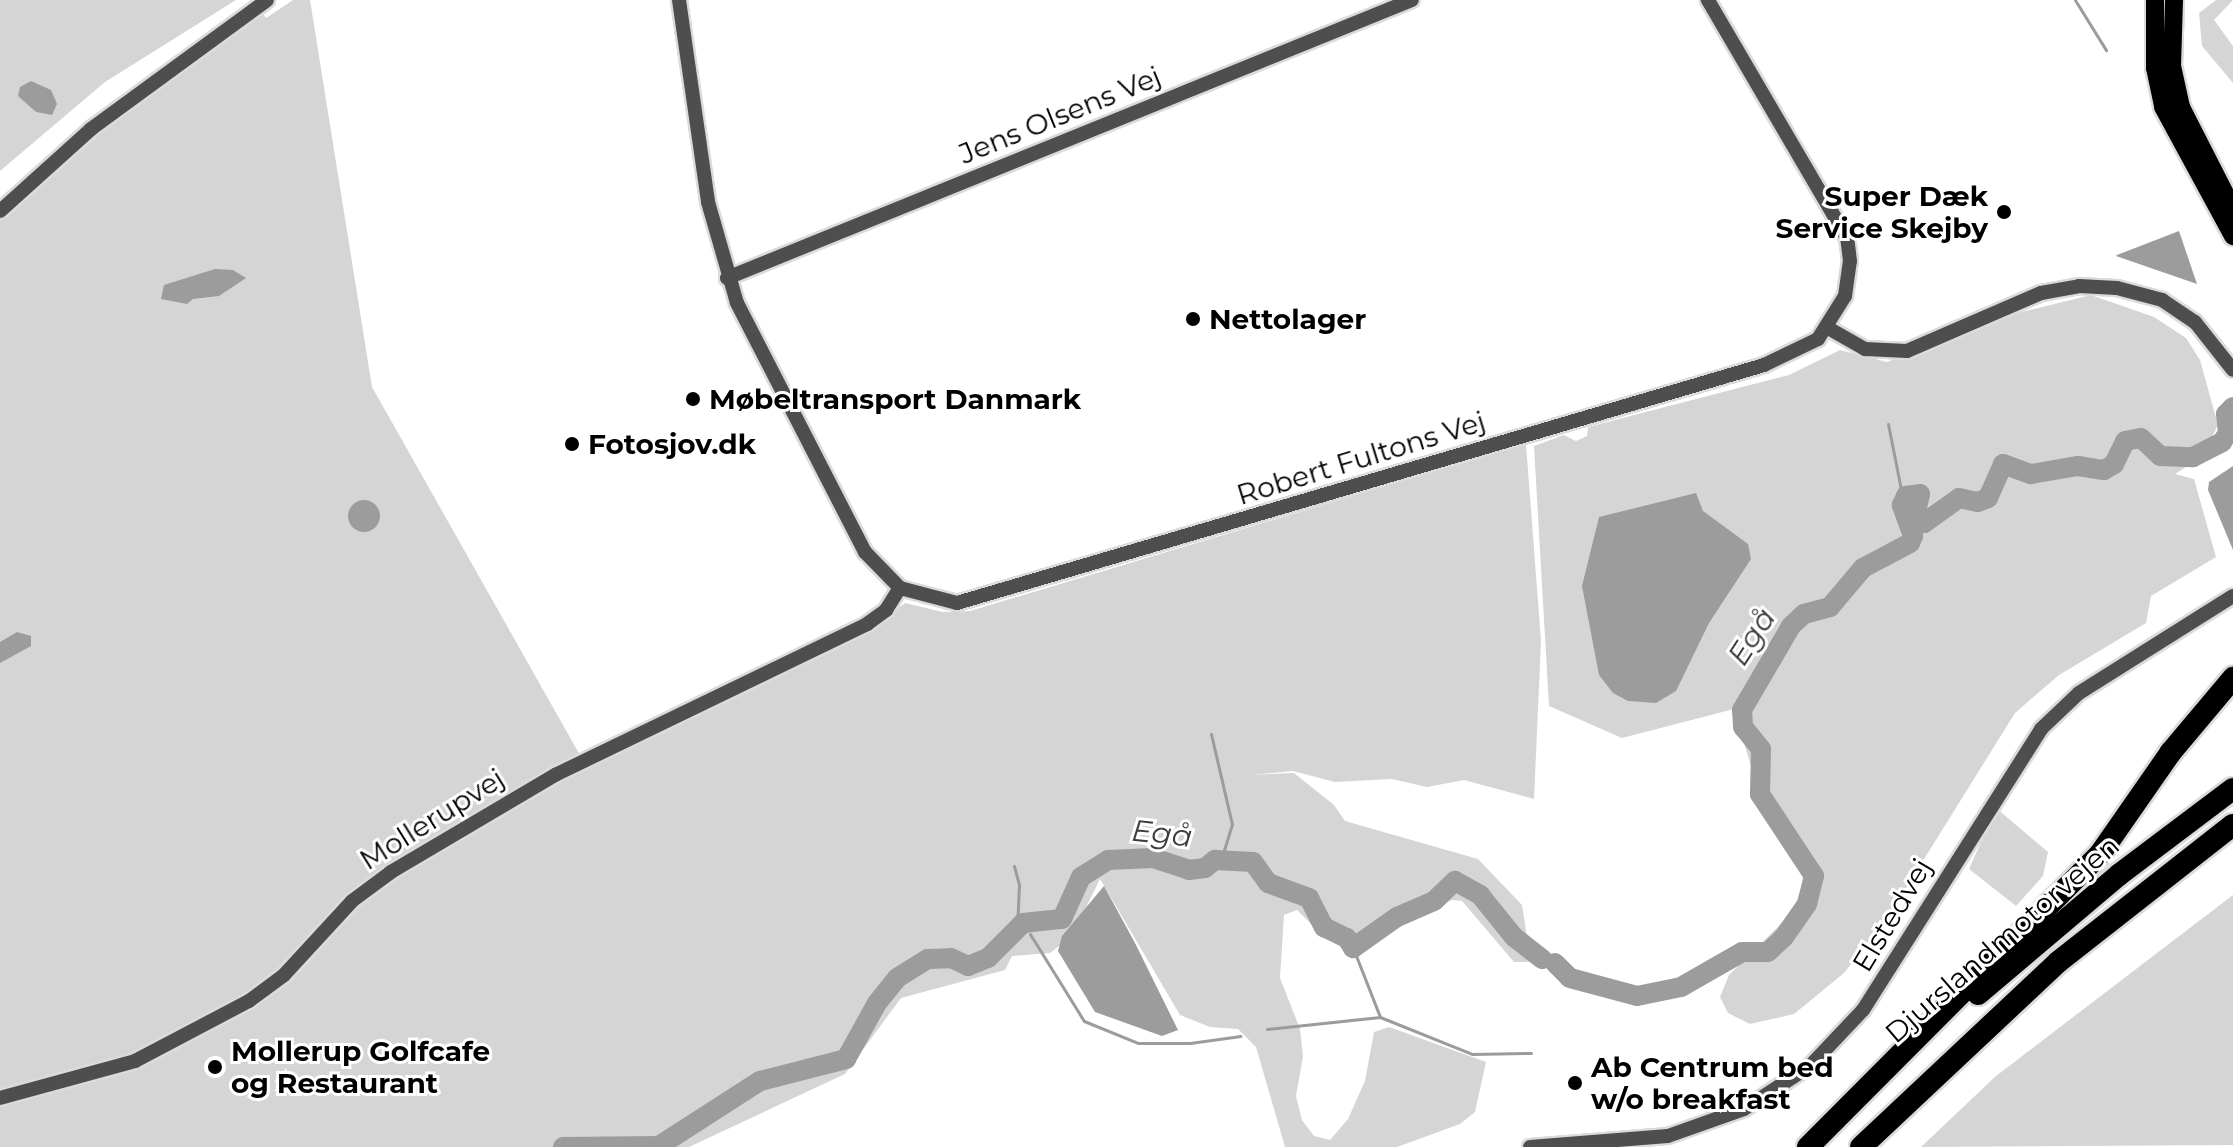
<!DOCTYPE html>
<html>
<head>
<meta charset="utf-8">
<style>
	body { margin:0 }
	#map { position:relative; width:2233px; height:1147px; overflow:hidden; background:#fff; font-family:Montserrat,sans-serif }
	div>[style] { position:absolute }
	.green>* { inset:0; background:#d5d5d5 }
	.water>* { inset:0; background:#9c9c9c }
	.round { border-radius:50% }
	.stream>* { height:3px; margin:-1.5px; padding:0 1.5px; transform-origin:1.5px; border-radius:1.5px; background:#9c9c9c }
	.river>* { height:20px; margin:-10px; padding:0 10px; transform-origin:10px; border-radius:10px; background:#9c9c9c }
	.roads { filter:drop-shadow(2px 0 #dbdbdb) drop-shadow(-2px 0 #dbdbdb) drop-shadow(0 2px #dbdbdb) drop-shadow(0 -2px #dbdbdb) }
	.minor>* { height:14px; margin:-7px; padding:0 7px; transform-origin:7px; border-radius:7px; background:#4e4e4e }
	.major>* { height:18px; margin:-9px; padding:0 9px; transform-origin:9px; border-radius:9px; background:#000 }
	.highway>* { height:22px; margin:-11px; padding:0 11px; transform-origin:11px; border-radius:11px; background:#000 }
	.dots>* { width:22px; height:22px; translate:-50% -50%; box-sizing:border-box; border:4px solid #fff; border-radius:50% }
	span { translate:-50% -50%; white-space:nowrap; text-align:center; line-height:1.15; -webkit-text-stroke:6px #fff; paint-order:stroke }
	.street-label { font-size:28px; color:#000 }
	.poi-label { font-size:28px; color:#000; font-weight:700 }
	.right { translate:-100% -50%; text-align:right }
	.left { translate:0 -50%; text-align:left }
	.water-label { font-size:30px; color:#3d3d3d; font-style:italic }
</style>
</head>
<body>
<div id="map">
	<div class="green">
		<i style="clip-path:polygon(0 0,236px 0,105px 82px,0 171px)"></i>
		<i style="clip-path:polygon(293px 0,310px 0,372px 387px,585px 764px,884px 619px,905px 603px,943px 612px,970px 611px,1526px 444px,1541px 641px,1534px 799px,1464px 780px,1427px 787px,1392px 779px,1335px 782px,1293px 771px,1251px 775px,1294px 773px,1334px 805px,1345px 821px,1478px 859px,1522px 905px,1531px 962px,1514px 962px,1462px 901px,1452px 900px,1344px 944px,1319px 932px,1297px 910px,1284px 915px,1280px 978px,1300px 1029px,1303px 1056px,1296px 1096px,1302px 1120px,1314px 1136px,1330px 1140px,1348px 1119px,1365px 1081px,1374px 1032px,1389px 1027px,1486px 1062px,1475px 1112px,1460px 1124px,1397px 1147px,1285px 1147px,1256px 1047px,1238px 1029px,1210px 1027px,1180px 1015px,1100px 879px,1072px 936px,1050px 953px,1012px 956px,1005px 970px,901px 998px,845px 1074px,689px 1147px,0 1147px,0 221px,145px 95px,262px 12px,266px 18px)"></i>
		<i style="clip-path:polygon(2216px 0,2233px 0,2214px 20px,2233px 46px,2233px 83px,2202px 46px,2199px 13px)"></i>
		<i style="clip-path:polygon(2091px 295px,2154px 317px,2186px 338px,2200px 360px,2218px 425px,2202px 457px,2175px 474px,2194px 479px,2216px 557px,2151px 596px,2146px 623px,2059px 675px,2015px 713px,1888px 917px,1844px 973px,1794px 1014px,1750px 1024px,1728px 1013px,1720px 997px,1729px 975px,1794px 911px,1804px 878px,1766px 817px,1734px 709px,1622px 738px,1549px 706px,1534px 446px,1564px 435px,1576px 441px,1587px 436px,1588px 427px,1789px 375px,1840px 350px,1887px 362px,2009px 315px)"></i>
		<i style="clip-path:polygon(1996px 808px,2048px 852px,2043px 876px,2016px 906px,1969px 869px)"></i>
		<i style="clip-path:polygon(2233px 895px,2233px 1145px,1921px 1147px,1996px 1076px)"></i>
	</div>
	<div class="water">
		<i style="clip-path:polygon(31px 81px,51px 90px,57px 104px,52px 115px,36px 112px,18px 96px,20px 87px)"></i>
		<i style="clip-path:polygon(2179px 231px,2197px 284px,2116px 256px,2117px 255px)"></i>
		<i style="clip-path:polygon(215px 269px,233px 270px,246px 278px,219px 296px,193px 299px,187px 304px,161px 299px,164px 285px)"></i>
		<i style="clip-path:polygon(2233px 466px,2233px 550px,2208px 490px,2209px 482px)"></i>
		<i style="clip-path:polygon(1696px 493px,1703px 511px,1748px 544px,1751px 559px,1709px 623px,1676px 691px,1656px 703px,1628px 701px,1613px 693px,1599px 675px,1582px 586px,1599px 517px)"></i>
		<i class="round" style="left:348px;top:500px;width:32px;height:32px"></i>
		<i style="clip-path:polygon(17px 632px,31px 636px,31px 646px,0 663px,0 642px)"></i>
		<i style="clip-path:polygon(1104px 886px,1135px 943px,1178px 1030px,1162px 1036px,1095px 1012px,1058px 951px,1062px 936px)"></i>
	</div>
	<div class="stream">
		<i style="left:2075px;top:0;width:59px;rotate:58.2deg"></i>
		<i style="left:1888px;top:424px;width:77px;rotate:78.8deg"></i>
		<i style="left:1211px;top:734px;width:92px;rotate:76.9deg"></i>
		<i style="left:1232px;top:824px;width:37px;rotate:107deg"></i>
		<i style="left:1014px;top:866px;width:20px;rotate:75deg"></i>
		<i style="left:1019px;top:885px;width:44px;rotate:92.6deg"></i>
		<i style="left:1030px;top:934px;width:102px;rotate:58.2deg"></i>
		<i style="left:1084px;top:1021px;width:58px;rotate:22.2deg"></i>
		<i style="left:1138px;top:1043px;width:52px"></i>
		<i style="left:1190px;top:1043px;width:51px;rotate:-7.8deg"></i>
		<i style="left:1353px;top:948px;width:74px;rotate:68.6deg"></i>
		<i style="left:1267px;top:1029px;width:114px;rotate:-6.1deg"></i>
		<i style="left:1380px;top:1017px;width:99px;rotate:21.9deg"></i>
		<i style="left:1472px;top:1054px;width:59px;rotate:-1deg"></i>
	</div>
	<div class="river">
		<i style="left:1555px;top:963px;width:21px;rotate:45deg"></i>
		<i style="left:1570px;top:978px;width:69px;rotate:15deg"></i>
		<i style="left:1637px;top:996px;width:45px;rotate:-11.6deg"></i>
		<i style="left:1681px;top:987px;width:70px;rotate:-29.8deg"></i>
		<i style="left:1742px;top:952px;width:26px"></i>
		<i style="left:1768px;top:952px;width:22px;rotate:-43deg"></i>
		<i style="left:1784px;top:937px;width:40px;rotate:-55.1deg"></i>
		<i style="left:1807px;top:904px;width:29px;rotate:-76deg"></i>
		<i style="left:1814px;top:876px;width:98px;rotate:-123.4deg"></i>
		<i style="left:1760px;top:794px;width:45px;rotate:-88.7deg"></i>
		<i style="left:1761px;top:749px;width:28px;rotate:-129deg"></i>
		<i style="left:1743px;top:727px;width:17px;rotate:-93deg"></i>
		<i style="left:1742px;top:710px;width:97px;rotate:-59.7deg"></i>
		<i style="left:1791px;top:626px;width:18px;rotate:-43deg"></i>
		<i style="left:1804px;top:614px;width:27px;rotate:-15deg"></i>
		<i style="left:1830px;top:607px;width:51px;rotate:-49.8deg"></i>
		<i style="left:1863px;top:568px;width:53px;rotate:-28deg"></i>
		<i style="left:1910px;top:543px;width:8px;rotate:-67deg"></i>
		<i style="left:1913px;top:536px;width:33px;rotate:-110deg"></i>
		<i style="left:1902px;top:505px;width:10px;rotate:-66deg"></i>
		<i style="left:1906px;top:496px;width:14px;rotate:-8deg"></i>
		<i style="left:1920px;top:494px;width:19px;rotate:102deg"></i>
		<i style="left:1916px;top:513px;width:13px;rotate:51deg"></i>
		<i style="left:1924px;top:523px;width:43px;rotate:-35.5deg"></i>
		<i style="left:1959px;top:498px;width:19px;rotate:12deg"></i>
		<i style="left:1978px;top:502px;width:11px;rotate:-22deg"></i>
		<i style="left:1988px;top:498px;width:37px;rotate:-66deg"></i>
		<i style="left:2003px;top:464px;width:30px;rotate:20deg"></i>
		<i style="left:2031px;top:474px;width:48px;rotate:-9.7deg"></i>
		<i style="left:2078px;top:466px;width:26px;rotate:9deg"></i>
		<i style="left:2104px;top:470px;width:12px;rotate:-31deg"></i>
		<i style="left:2114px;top:464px;width:25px;rotate:-64deg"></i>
		<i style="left:2125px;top:441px;width:16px;rotate:-11deg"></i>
		<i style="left:2141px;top:438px;width:26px;rotate:43deg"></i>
		<i style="left:2160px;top:456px;width:33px;rotate:2deg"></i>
		<i style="left:2193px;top:457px;width:33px;rotate:-27deg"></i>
		<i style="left:2222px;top:442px;width:11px;rotate:-56deg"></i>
		<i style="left:2228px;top:433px;width:19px;rotate:-96deg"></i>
		<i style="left:2226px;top:414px;width:10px;rotate:-45deg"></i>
		<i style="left:563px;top:1147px;width:96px;rotate:-0.6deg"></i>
		<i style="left:659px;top:1146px;width:120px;rotate:-32.8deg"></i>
		<i style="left:760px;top:1081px;width:89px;rotate:-14.3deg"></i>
		<i style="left:846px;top:1059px;width:64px;rotate:-61deg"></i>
		<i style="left:877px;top:1003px;width:32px;rotate:-51deg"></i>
		<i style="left:897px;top:978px;width:36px;rotate:-32deg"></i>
		<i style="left:928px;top:959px;width:23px;rotate:-2deg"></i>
		<i style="left:951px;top:958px;width:19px;rotate:25deg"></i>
		<i style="left:968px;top:966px;width:22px;rotate:-22deg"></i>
		<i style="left:988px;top:958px;width:49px;rotate:-45deg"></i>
		<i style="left:1023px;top:923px;width:39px;rotate:-6deg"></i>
		<i style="left:1062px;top:919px;width:46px;rotate:-65.7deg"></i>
		<i style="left:1081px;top:877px;width:32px;rotate:-32deg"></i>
		<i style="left:1108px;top:860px;width:45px;rotate:-2.5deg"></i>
		<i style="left:1153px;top:858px;width:38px;rotate:18deg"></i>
		<i style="left:1189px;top:870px;width:16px;rotate:-7deg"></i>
		<i style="left:1205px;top:868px;width:13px;rotate:-39deg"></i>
		<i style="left:1215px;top:860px;width:38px;rotate:3deg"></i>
		<i style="left:1253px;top:862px;width:26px;rotate:54deg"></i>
		<i style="left:1268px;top:883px;width:44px;rotate:20.1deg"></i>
		<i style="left:1309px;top:898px;width:33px;rotate:63deg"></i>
		<i style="left:1324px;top:927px;width:25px;rotate:26deg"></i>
		<i style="left:1347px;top:938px;width:12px;rotate:59deg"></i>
		<i style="left:1353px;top:948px;width:54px;rotate:-35.2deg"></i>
		<i style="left:1397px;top:917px;width:40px;rotate:-23.4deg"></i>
		<i style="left:1434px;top:901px;width:29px;rotate:-44deg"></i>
		<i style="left:1455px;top:881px;width:29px;rotate:29deg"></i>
		<i style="left:1480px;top:895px;width:54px;rotate:51deg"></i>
		<i style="left:1514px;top:937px;width:36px;rotate:38deg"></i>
	</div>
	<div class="roads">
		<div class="minor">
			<i style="left:679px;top:0;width:204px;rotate:81.8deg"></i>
			<i style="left:708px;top:202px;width:105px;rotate:74deg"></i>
			<i style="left:737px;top:303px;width:280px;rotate:62.8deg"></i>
			<i style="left:865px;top:552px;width:50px;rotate:45.8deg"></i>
			<i style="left:900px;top:588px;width:59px;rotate:14.7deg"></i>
			<i style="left:957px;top:603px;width:841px;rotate:-16.43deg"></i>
			<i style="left:1764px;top:365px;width:60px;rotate:-25.7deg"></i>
			<i style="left:1818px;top:339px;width:51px;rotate:-57.9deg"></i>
			<i style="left:1845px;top:296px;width:35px;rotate:-82deg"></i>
			<i style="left:1850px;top:261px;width:23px;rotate:-97deg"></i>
			<i style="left:1847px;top:238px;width:276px;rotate:-120.3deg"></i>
			<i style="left:0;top:211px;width:122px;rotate:-42deg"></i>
			<i style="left:91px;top:129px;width:218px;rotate:-36.2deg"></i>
			<i style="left:727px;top:278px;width:739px;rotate:-22.09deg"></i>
			<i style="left:1828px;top:328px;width:43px;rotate:29.6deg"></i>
			<i style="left:1865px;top:349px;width:42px;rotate:2.7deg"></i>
			<i style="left:1907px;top:351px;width:146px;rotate:-23.4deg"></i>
			<i style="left:2041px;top:293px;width:39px;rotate:-10deg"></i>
			<i style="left:2079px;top:286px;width:38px;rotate:3deg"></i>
			<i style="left:2117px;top:288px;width:47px;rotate:14.9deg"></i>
			<i style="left:2162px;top:300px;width:40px;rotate:34deg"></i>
			<i style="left:2195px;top:322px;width:61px;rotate:51.6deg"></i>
			<i style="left:0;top:1098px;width:140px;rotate:-15.3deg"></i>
			<i style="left:135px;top:1061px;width:129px;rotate:-27.8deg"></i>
			<i style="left:249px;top:1001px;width:44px;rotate:-36.6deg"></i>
			<i style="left:284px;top:975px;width:100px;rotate:-47.4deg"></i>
			<i style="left:352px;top:901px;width:49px;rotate:-36.6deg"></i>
			<i style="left:391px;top:872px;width:191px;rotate:-30.6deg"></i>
			<i style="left:555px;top:775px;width:347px;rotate:-25.8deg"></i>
			<i style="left:867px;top:624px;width:24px;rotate:-36deg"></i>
			<i style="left:886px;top:610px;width:26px;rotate:-58deg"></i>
			<i style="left:1530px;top:1147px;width:138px;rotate:-4.6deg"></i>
			<i style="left:1668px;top:1136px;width:81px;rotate:-19.6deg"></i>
			<i style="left:1744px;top:1109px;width:79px;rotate:-33.1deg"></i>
			<i style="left:1810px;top:1066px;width:77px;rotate:-46.6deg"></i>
			<i style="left:1863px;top:1010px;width:333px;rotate:-57.6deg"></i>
			<i style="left:2041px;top:729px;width:52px;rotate:-43.5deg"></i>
			<i style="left:2079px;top:693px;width:182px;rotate:-32.2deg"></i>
		</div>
		<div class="major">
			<i style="left:2155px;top:0;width:68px;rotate:90deg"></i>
			<i style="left:2155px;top:68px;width:40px;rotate:78deg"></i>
			<i style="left:2163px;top:107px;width:147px;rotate:61.5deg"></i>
			<i style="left:2174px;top:0;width:66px;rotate:91.7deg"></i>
			<i style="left:2172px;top:66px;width:42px;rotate:77.6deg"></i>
			<i style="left:2181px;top:107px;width:114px;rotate:63deg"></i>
		</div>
		<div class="highway">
			<i style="left:1978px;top:994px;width:186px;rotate:-40.2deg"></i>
			<i style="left:2120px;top:874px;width:141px;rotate:-37deg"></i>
			<i style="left:1808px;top:1147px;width:414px;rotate:-45.1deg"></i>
			<i style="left:2100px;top:854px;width:124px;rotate:-55.2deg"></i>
			<i style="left:2171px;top:752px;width:97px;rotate:-50deg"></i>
			<i style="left:1861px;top:1147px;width:270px;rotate:-43.2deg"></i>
			<i style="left:2058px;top:962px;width:222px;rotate:-38.1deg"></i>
		</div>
	</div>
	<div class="dots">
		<i style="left:2004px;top:212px;background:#000"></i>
		<i style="left:1193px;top:319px;background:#000"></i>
		<i style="left:693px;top:399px;background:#000"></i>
		<i style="left:572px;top:444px;background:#000"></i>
		<i style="left:215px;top:1067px;background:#000"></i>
		<i style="left:1575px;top:1083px;background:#000"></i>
	</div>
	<div class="street-label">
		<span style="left:1060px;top:115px;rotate:-22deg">Jens Olsens Vej</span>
		<span style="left:1361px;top:458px;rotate:-17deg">Robert Fultons Vej</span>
		<span style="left:432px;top:819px;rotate:-32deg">Mollerupvej</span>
		<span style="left:1892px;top:915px;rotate:-59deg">Elstedvej</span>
		<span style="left:2002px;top:939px;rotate:-41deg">Djurslandmotorvejen</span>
	</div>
	<div class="poi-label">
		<span class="right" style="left:1988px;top:212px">Super Dæk<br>Service Skejby</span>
		<span class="left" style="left:1209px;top:319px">Nettolager</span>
		<span class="left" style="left:709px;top:399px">Møbeltransport Danmark</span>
		<span class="left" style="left:588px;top:444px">Fotosjov.dk</span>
		<span class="left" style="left:231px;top:1067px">Mollerup Golfcafe<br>og Restaurant</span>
		<span class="left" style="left:1591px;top:1083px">Ab Centrum bed<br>w/o breakfast</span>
	</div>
	<div class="water-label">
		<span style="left:1752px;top:637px;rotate:-57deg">Egå</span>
		<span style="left:1162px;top:834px;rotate:6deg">Egå</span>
	</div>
</div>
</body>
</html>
